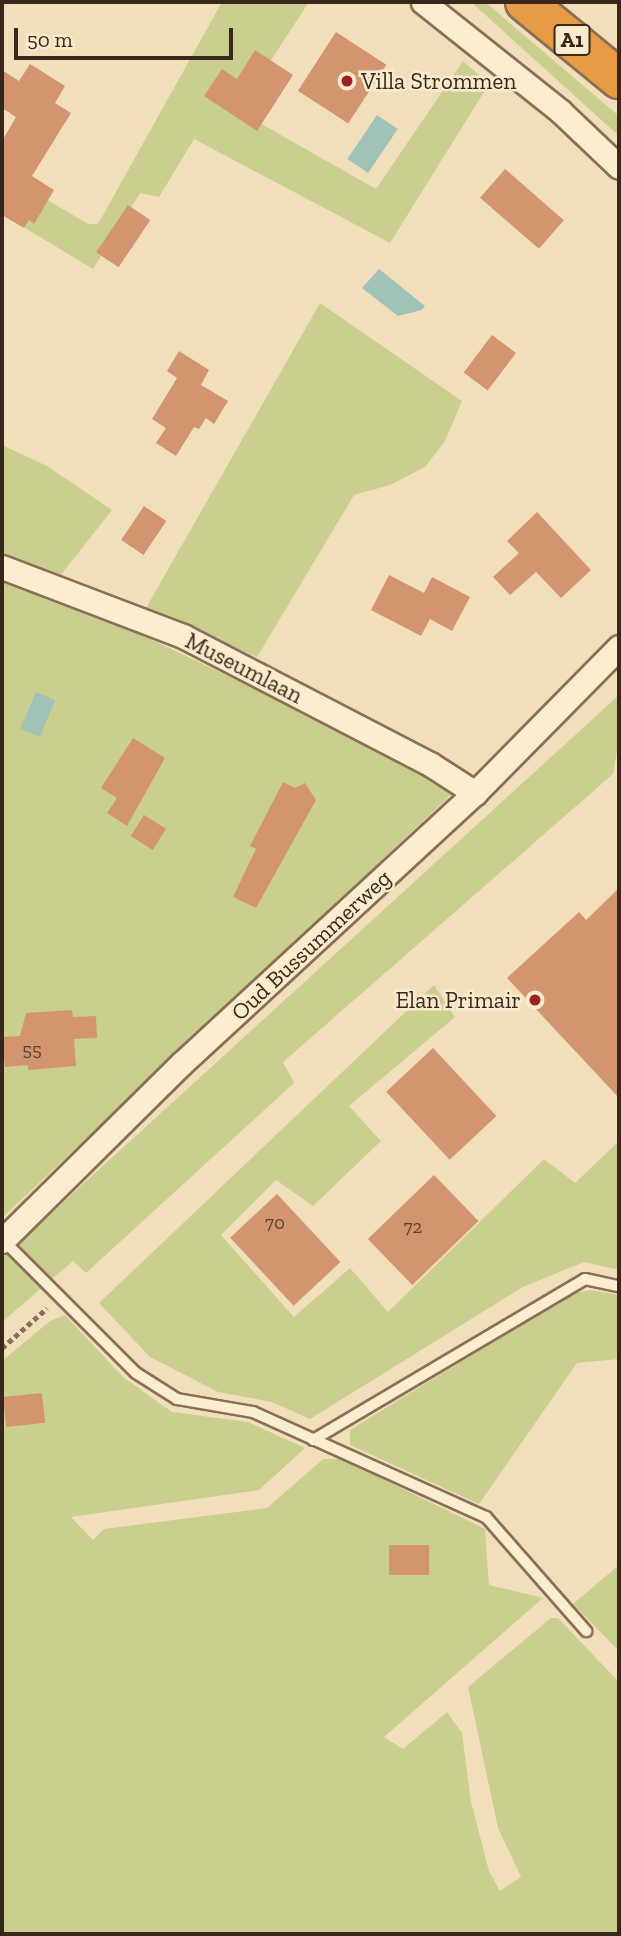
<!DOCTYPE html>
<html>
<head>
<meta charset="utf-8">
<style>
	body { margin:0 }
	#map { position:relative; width:621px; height:1936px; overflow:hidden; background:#f1dfbc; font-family:"Zilla Slab",serif }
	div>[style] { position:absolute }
	.green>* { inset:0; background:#cacf90 }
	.water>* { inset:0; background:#a1c2b7; transform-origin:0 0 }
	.building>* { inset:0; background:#d2956f; transform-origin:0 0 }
	.path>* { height:4.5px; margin-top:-2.25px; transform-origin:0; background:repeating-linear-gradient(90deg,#8a6f55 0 5px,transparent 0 8.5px) }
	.roads { filter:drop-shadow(2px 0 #8a6f55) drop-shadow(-2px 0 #8a6f55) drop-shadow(0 2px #8a6f55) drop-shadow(0 -2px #8a6f55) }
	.service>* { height:10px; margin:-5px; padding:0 5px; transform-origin:5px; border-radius:5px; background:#fbedd0 }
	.minor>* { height:23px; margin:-11.5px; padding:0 11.5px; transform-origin:11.5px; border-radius:11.5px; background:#fbedd0 }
	.motorway>* { height:38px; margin:-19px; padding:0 19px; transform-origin:19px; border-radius:19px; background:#e89b45 }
	.dots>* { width:19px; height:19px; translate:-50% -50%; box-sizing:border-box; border:4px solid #f8eacd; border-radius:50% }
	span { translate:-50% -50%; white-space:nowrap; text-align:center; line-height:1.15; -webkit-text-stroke:5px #f8eacd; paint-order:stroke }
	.number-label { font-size:19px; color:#5e4330 }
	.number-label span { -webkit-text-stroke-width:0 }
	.shield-label span { padding:2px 5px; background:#f8eacd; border:2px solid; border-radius:5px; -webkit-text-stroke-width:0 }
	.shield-label { font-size:21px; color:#38281b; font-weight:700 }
	.poi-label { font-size:23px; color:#38281b }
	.left { translate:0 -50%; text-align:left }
	.right { translate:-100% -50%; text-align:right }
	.street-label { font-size:23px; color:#38281b }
	.frame { position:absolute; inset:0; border:4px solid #38281b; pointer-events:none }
	.scale { position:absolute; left:14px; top:28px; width:219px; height:32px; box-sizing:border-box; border:4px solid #38281b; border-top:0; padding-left:9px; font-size:21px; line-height:24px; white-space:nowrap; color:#38281b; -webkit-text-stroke:5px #f8eacd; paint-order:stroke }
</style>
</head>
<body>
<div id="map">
	<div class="green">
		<i style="clip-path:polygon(222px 2px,309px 2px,243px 103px,244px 114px,376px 189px,463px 61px,489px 84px,390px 243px,194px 139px,159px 197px,140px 193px,93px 269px,2px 214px,2px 173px,88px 224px,98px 224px)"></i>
		<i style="clip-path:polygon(471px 2px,485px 2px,619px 116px,619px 136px)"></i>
		<i style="clip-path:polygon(320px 303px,462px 401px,445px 441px,425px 467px,390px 485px,354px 495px,257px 657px,146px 608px)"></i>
		<i style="clip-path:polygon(2px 445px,47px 466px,112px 510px,60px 576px,2px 554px)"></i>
		<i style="clip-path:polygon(2px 581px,125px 627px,407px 761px,457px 789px,2px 1218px)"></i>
		<i style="clip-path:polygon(619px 695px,619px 739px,613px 774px,283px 1062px,294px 1083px,86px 1273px,73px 1261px,2px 1322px,2px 1258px)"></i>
		<i style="clip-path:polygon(434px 985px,455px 1017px,349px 1106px,381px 1141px,313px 1206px,276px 1180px,221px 1235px,294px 1317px,350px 1268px,388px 1312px,544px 1159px,575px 1183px,619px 1141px,619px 1270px,584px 1262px,523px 1287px,310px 1419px,272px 1402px,218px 1392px,150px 1357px,99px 1303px)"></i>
		<i style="clip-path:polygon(590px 1290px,619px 1295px,619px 1359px,577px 1363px,479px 1504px,350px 1445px,350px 1430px,571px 1294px)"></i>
		<i style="clip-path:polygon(65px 1315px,123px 1377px,172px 1412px,248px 1422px,305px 1448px,259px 1490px,71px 1517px,93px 1540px,104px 1529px,267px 1508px,323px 1459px,342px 1459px,485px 1529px,489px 1585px,543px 1598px,384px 1737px,403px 1749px,447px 1712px,462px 1733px,471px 1802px,489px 1871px,500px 1891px,521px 1877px,498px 1828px,468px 1687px,551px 1618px,558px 1618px,619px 1682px,619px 1934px,2px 1934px,2px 1361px,50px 1321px)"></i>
		<i style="clip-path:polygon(619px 1565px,619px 1651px,573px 1604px)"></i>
	</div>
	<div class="water">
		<i style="left:377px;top:115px;width:25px;height:53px;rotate:34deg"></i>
		<i style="clip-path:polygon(379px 269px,425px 306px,422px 310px,398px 316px,362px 288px)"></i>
		<i style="left:36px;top:692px;width:21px;height:40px;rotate:23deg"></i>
	</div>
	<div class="building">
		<i style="left:336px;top:32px;width:60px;height:70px;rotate:33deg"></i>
		<i style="clip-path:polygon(255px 50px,293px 75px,257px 131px,204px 96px,222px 69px,237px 79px)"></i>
		<i style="clip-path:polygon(30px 64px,65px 86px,55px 103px,71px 113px,32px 176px,54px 190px,34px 224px,29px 220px,24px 228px,2px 215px,2px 141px,16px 117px,2px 108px,2px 70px,19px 81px)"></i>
		<i style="left:505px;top:169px;width:78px;height:38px;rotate:41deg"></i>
		<i style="left:128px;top:205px;width:27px;height:57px;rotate:34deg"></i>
		<i style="left:492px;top:335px;width:30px;height:47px;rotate:37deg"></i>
		<i style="clip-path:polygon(179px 351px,209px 370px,201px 385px,228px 401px,214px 424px,206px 418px,199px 429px,194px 427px,176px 456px,156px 443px,166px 428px,152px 419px,177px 378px,167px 371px)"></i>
		<i style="left:144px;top:506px;width:27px;height:41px;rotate:34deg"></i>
		<i style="clip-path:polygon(537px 512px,591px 570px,561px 598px,536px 572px,510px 595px,493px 577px,519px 553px,507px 541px)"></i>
		<i style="clip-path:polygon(389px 575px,424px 593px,432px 577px,470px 597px,452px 631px,430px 619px,421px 636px,371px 610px)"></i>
		<i style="clip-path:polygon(133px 738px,165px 758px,127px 826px,107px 813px,117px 798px,101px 788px)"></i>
		<i style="clip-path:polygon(283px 782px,295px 788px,305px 783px,316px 800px,256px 908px,233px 897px,256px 849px,250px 846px)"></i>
		<i style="left:144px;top:815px;width:26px;height:25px;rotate:32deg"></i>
		<i style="clip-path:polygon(619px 888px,619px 1098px,507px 978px,579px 912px,586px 920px)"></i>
		<i style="clip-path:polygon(72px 1010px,73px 1017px,96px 1016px,97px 1038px,74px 1039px,76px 1066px,28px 1070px,28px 1065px,5px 1067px,2px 1037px,20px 1036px,26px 1013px)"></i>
		<i style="left:433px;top:1048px;width:93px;height:64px;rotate:47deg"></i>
		<i style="left:434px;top:1175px;width:64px;height:92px;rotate:46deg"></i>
		<i style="left:277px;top:1194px;width:93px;height:64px;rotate:47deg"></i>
		<i style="left:42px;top:1393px;width:30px;height:39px;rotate:84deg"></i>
		<i style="left:429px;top:1545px;width:30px;height:40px;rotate:90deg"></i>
	</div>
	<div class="path">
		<i style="left:2px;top:1348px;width:60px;rotate:-41.6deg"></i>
	</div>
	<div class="roads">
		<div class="service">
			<i style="left:3px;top:1240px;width:188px;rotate:45deg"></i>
			<i style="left:136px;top:1373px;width:49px;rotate:32.4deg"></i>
			<i style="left:177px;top:1399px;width:77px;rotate:9.7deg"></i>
			<i style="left:253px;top:1412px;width:256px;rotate:24.3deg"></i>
			<i style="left:486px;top:1517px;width:152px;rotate:48.7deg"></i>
			<i style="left:313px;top:1440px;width:316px;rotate:-30.6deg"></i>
			<i style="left:585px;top:1279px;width:35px;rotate:12deg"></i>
		</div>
		<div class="minor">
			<i style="left:423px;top:2px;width:175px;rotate:38.5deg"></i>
			<i style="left:560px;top:111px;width:81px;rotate:43.5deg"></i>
			<i style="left:2px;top:567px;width:194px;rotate:20.9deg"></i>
			<i style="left:183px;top:636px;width:278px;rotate:27.4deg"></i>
			<i style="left:430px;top:764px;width:54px;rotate:32.8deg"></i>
			<i style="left:2px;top:1241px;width:252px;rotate:-44.7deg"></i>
			<i style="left:181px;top:1064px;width:400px;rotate:-42.7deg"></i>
			<i style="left:475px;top:793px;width:205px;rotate:-45.4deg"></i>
		</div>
		<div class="motorway">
			<i style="left:525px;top:2px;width:122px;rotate:39.3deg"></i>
		</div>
	</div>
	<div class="dots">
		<i style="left:347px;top:81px;background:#9d2025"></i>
		<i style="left:535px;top:1000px;background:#9d2025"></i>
	</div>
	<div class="number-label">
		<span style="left:32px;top:1050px">55</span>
		<span style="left:275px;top:1223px">70</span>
		<span style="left:413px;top:1227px">72</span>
	</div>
	<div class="shield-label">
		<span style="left:572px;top:40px">A1</span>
	</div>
	<div class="poi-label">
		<span class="left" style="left:361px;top:81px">Villa Strommen</span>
		<span class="right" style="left:521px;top:1000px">Elan Primair</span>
	</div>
	<div class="street-label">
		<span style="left:244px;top:668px;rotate:27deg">Museumlaan</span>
		<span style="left:311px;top:945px;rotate:-43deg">Oud Bussummerweg</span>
	</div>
	<div class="frame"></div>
	<div class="scale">50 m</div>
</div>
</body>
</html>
